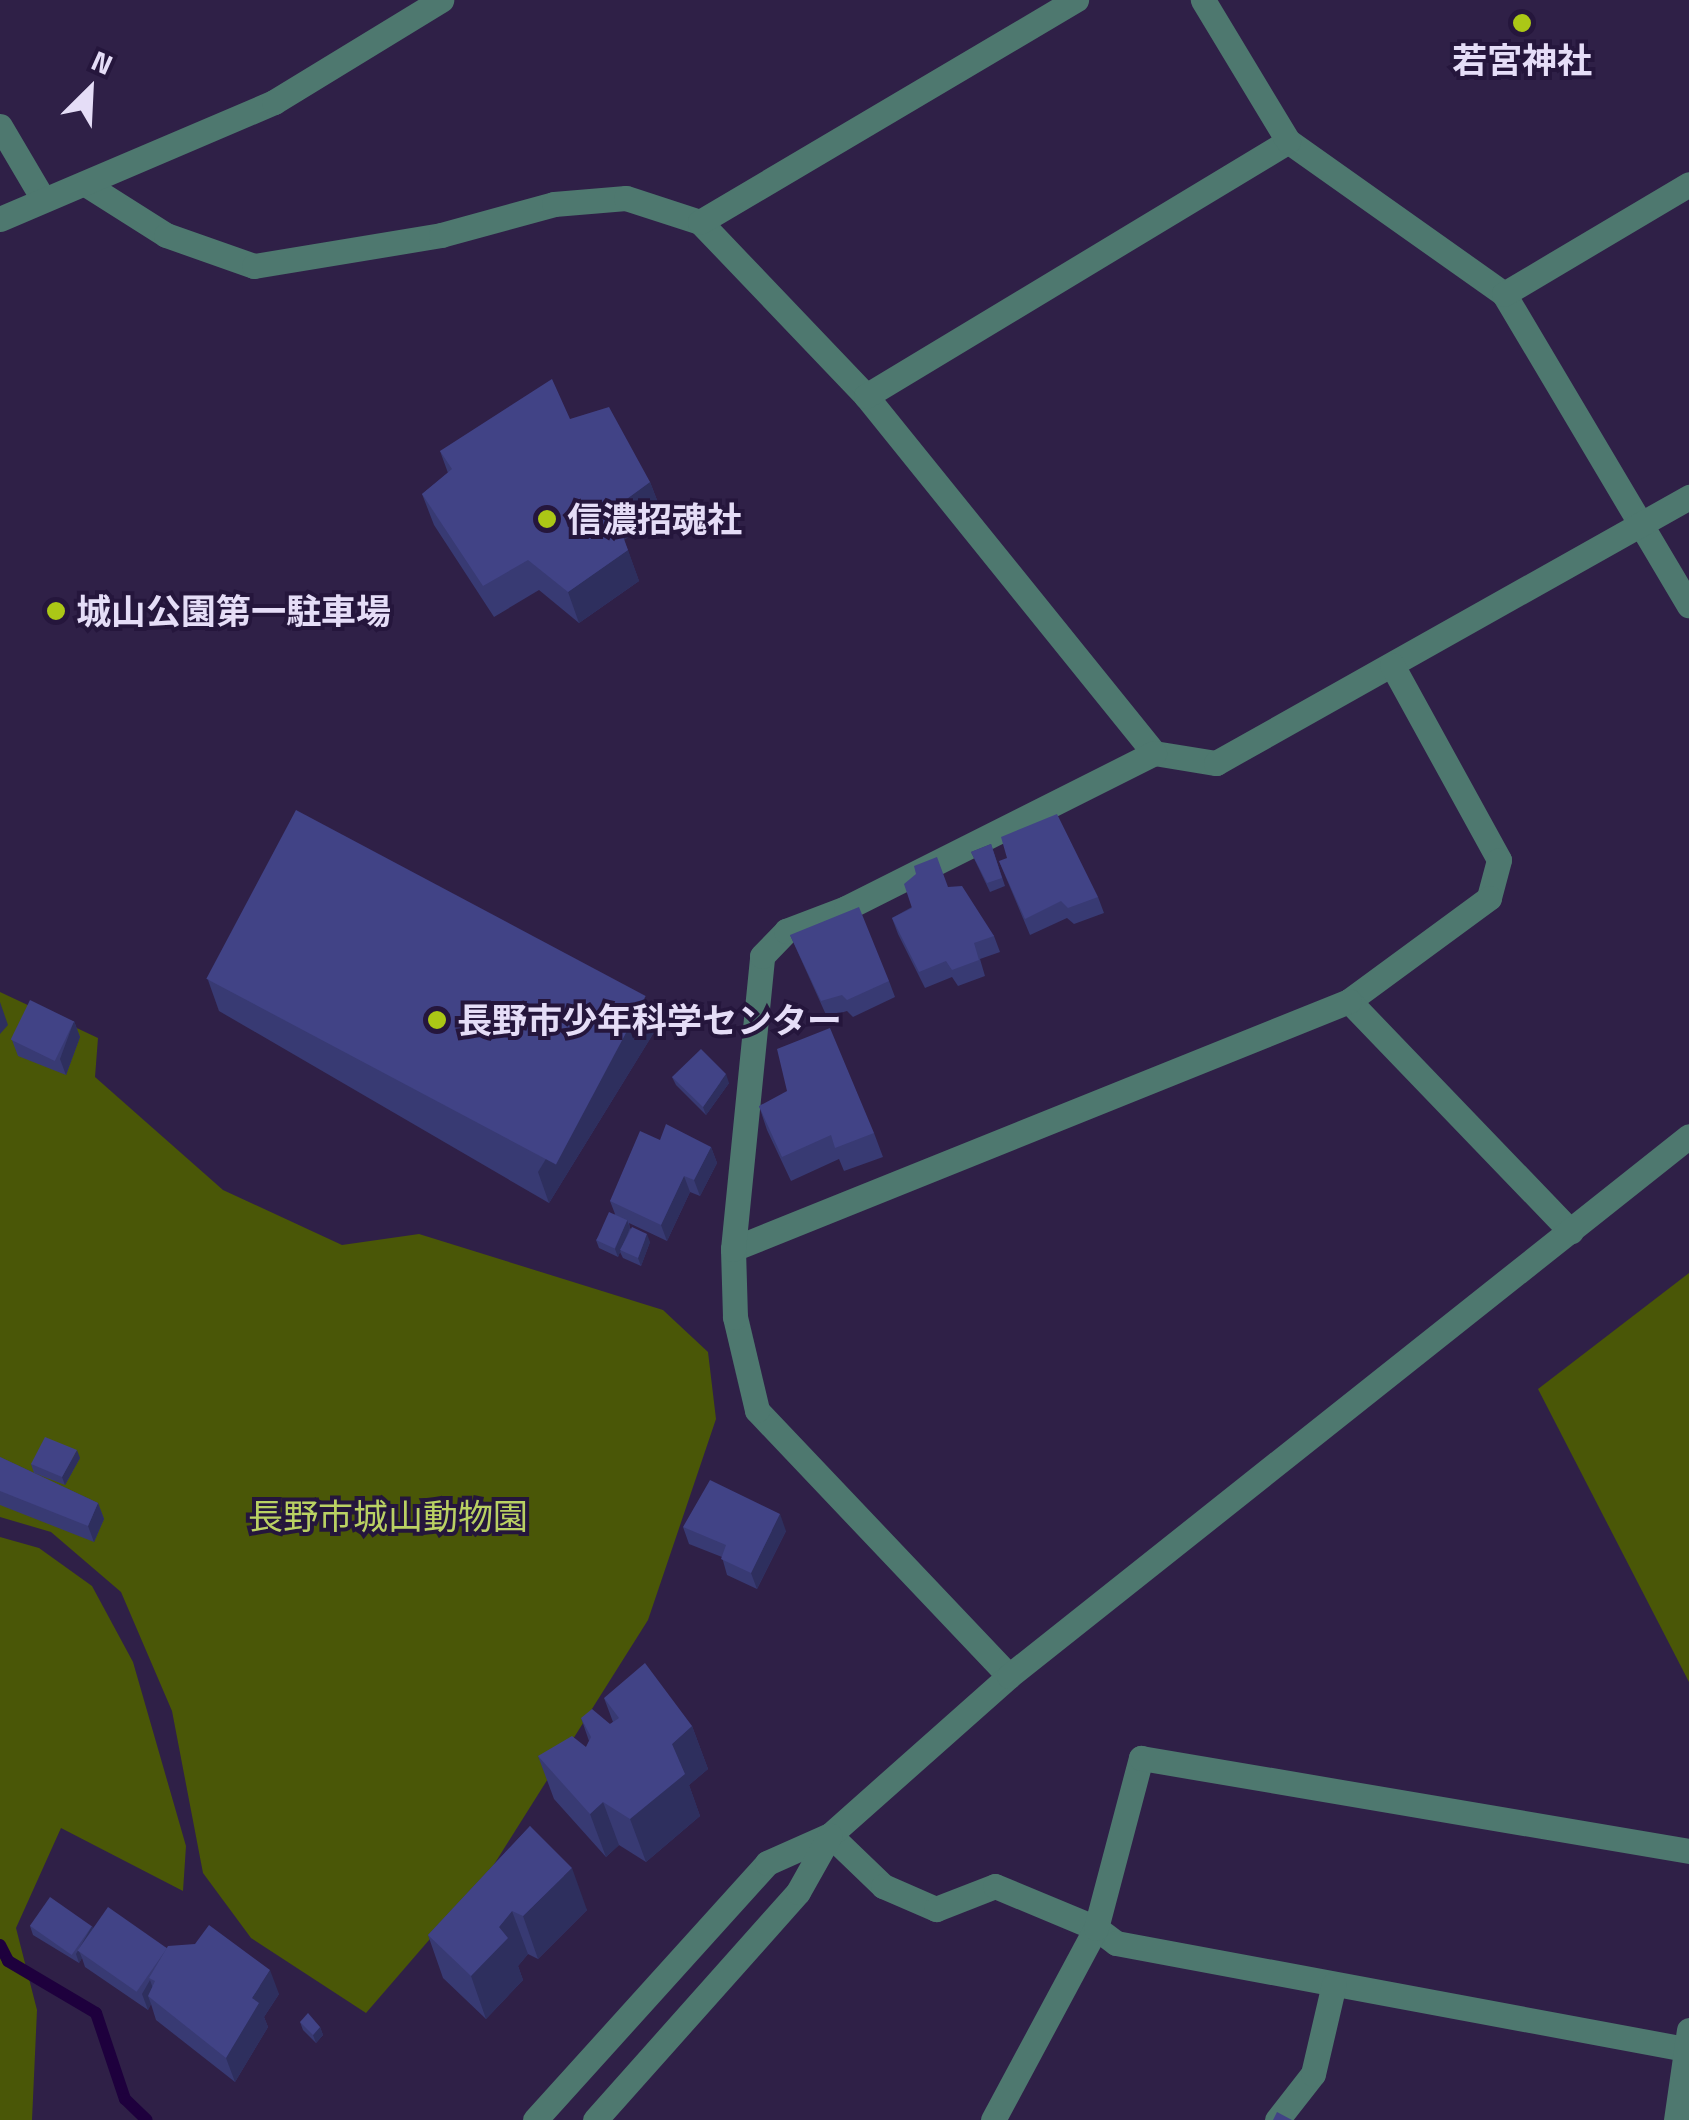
<!DOCTYPE html>
<html>
<head>
<meta charset="utf-8">
<style>
	body { margin:0 }
	#map { position:relative; width:1689px; height:2120px; overflow:hidden; background:#2f2047; font-family:"Titillium Web","Noto Sans JP",sans-serif }
	div>[style] { position:absolute }
	.green>* { inset:0; background:#4a5707 }
	.stream>* { height:12px; margin:-6px; padding:0 6px; transform-origin:6px; border-radius:6px; background:#1e003d }
	.minor>* { height:25px; margin:-12.5px; padding:0 12.5px; transform-origin:12.5px; border-radius:12.5px; background:#4e786f }
	.wall>* { inset:0; background:#383a73 }
	.shaded-wall>* { inset:0; background:#2e2f5e }
	.building>* { inset:0; background:#414386; transform-origin:0 0 }
	.dots>* { width:28px; height:28px; translate:-50% -50%; box-sizing:border-box; border:5px solid #25163c; border-radius:50% }
	span { translate:-50% -50%; white-space:nowrap; text-align:center; line-height:1.15; -webkit-text-stroke:8px #25163c; paint-order:stroke }
	.poi-label { font-size:35px; color:#e5ddf7; font-weight:700 }
	.left { translate:0 -50%; text-align:left }
	.park-label { font-size:35px; color:#bad163 }
	.north { position:absolute; left:40px; top:40px; width:100px; height:100px; -webkit-text-stroke:8px #25163c; paint-order:stroke; rotate:24deg; font-size:28px; font-weight:700; line-height:40px; text-align:center; color:#e5ddf7 }
	.north::after { content:''; display:block; margin:auto; width:35px; height:45px; background:#e5ddf7; clip-path:polygon(50% 0,100% 100%,50% 72%,0 100%) }
</style>
</head>
<body>
<div id="map">
	<div class="green">
		<i style="clip-path:polygon(0 992px,98px 1038px,95px 1077px,223px 1190px,342px 1245px,419px 1234px,663px 1310px,708px 1352px,716px 1419px,648px 1620px,493px 1866px,366px 2013px,251px 1938px,203px 1873px,172px 1711px,121px 1592px,51px 1532px,0 1517px)"></i>
		<i style="clip-path:polygon(1689px 1273px,1689px 1682px,1538px 1389px)"></i>
		<i style="clip-path:polygon(0 1537px,39px 1548px,92px 1586px,133px 1662px,186px 1846px,183px 1891px,61px 1828px,16px 1928px,37px 2010px,32px 2120px,0 2120px)"></i>
	</div>
	<div class="stream">
		<i style="left:0;top:1945px;width:18px;rotate:63deg"></i>
		<i style="left:8px;top:1961px;width:102px;rotate:30.6deg"></i>
		<i style="left:96px;top:2013px;width:91px;rotate:71.4deg"></i>
		<i style="left:125px;top:2099px;width:30px;rotate:44deg"></i>
	</div>
	<div class="minor">
		<i style="left:0;top:126px;width:85px;rotate:59.5deg"></i>
		<i style="left:1288px;top:141px;width:265px;rotate:35.3deg"></i>
		<i style="left:1504px;top:294px;width:362px;rotate:59.3deg"></i>
		<i style="left:87px;top:185px;width:93px;rotate:32.3deg"></i>
		<i style="left:166px;top:235px;width:93px;rotate:19.4deg"></i>
		<i style="left:254px;top:266px;width:190px;rotate:-9.4deg"></i>
		<i style="left:441px;top:235px;width:117px;rotate:-15.3deg"></i>
		<i style="left:554px;top:204px;width:72px;rotate:-4.8deg"></i>
		<i style="left:626px;top:198px;width:78px;rotate:18deg"></i>
		<i style="left:700px;top:222px;width:240px;rotate:46.3deg"></i>
		<i style="left:866px;top:396px;width:459px;rotate:51.1deg"></i>
		<i style="left:1154px;top:753px;width:63px;rotate:9.2deg"></i>
		<i style="left:1216px;top:763px;width:543px;rotate:-29.35deg"></i>
		<i style="left:0;top:219px;width:298px;rotate:-23.1deg"></i>
		<i style="left:274px;top:102px;width:196px;rotate:-31.4deg"></i>
		<i style="left:700px;top:222px;width:437px;rotate:-30.6deg"></i>
		<i style="left:1504px;top:294px;width:215px;rotate:-30.7deg"></i>
		<i style="left:866px;top:396px;width:493px;rotate:-31.1deg"></i>
		<i style="left:1288px;top:141px;width:165px;rotate:-121.1deg"></i>
		<i style="left:1392px;top:665px;width:222px;rotate:61.2deg"></i>
		<i style="left:1499px;top:860px;width:39px;rotate:105deg"></i>
		<i style="left:1489px;top:898px;width:174px;rotate:143.7deg"></i>
		<i style="left:1349px;top:1001px;width:320px;rotate:46.1deg"></i>
		<i style="left:733px;top:1249px;width:664px;rotate:-21.93deg"></i>
		<i style="left:1009px;top:1676px;width:366px;rotate:-133.5deg"></i>
		<i style="left:757px;top:1410px;width:96px;rotate:-103.3deg"></i>
		<i style="left:735px;top:1317px;width:68px;rotate:-91.7deg"></i>
		<i style="left:733px;top:1249px;width:294px;rotate:-84.3deg"></i>
		<i style="left:762px;top:956px;width:35px;rotate:-46deg"></i>
		<i style="left:786px;top:931px;width:64px;rotate:-21deg"></i>
		<i style="left:846px;top:908px;width:345px;rotate:-26.7deg"></i>
		<i style="left:830px;top:1835px;width:74px;rotate:43.9deg"></i>
		<i style="left:883px;top:1886px;width:58px;rotate:23.5deg"></i>
		<i style="left:936px;top:1909px;width:63px;rotate:-21.3deg"></i>
		<i style="left:995px;top:1886px;width:109px;rotate:22.6deg"></i>
		<i style="left:1096px;top:1928px;width:25px;rotate:37deg"></i>
		<i style="left:1116px;top:1943px;width:579px;rotate:10.55deg"></i>
		<i style="left:535px;top:2120px;width:346px;rotate:-47.9deg"></i>
		<i style="left:767px;top:1863px;width:69px;rotate:-24deg"></i>
		<i style="left:830px;top:1835px;width:239px;rotate:-41.6deg"></i>
		<i style="left:1009px;top:1676px;width:868px;rotate:-38.45deg"></i>
		<i style="left:595px;top:2120px;width:305px;rotate:-48.3deg"></i>
		<i style="left:798px;top:1892px;width:65px;rotate:-60.7deg"></i>
		<i style="left:993px;top:2120px;width:218px;rotate:-61.8deg"></i>
		<i style="left:1096px;top:1928px;width:176px;rotate:-75.2deg"></i>
		<i style="left:1141px;top:1758px;width:556px;rotate:9.63deg"></i>
		<i style="left:1277px;top:2120px;width:58px;rotate:-52deg"></i>
		<i style="left:1313px;top:2074px;width:92px;rotate:-76.9deg"></i>
		<i style="left:1676px;top:2120px;width:91px;rotate:-81.8deg"></i>
	</div>
	<div class="wall">
		<i style="clip-path:polygon(570px 419px,650px 482px,662px 513px,624px 540px,639px 581px,579px 623px,539px 590px,494px 617px,434px 525px,422px 494px,448px 473px,440px 451px)"></i>
		<i style="clip-path:polygon(991px 844px,1005px 886px,990px 892px,971px 852px)"></i>
		<i style="clip-path:polygon(999px 861px,1098px 897px,1104px 913px,1074px 924px,1067px 918px,1030px 935px)"></i>
		<i style="clip-path:polygon(948px 887px,994px 936px,1000px 952px,980px 959px,985px 976px,958px 986px,952px 977px,925px 988px,898px 934px,892px 918px)"></i>
		<i style="clip-path:polygon(790px 935px,889px 981px,895px 997px,853px 1017px,847px 1011px,827px 1017px)"></i>
		<i style="clip-path:polygon(208px 980px,644px 998px,656px 1029px,549px 1203px,219px 1011px)"></i>
		<i style="clip-path:polygon(74px 1021px,80px 1037px,66px 1075px,18px 1056px,12px 1040px)"></i>
		<i style="clip-path:polygon(672px 1077px,729px 1083px,706px 1115px,676px 1085px)"></i>
		<i style="clip-path:polygon(759px 1106px,874px 1133px,883px 1157px,844px 1171px,839px 1159px,791px 1181px,767px 1130px)"></i>
		<i style="clip-path:polygon(660px 1140px,711px 1147px,717px 1163px,700px 1196px,690px 1192px,667px 1241px,629px 1223px,630px 1228px,650px 1242px,641px 1266px,623px 1258px,620px 1252px,618px 1257px,599px 1248px,596px 1240px,615px 1214px,610px 1201px)"></i>
		<i style="clip-path:polygon(0 1457px,98px 1503px,104px 1519px,94px 1542px,0 1505px)"></i>
		<i style="clip-path:polygon(80px 1458px,65px 1485px,34px 1473px,31px 1464px)"></i>
		<i style="clip-path:polygon(683px 1527px,786px 1531px,757px 1589px,727px 1575px,722px 1557px,689px 1544px)"></i>
		<i style="clip-path:polygon(604px 1698px,692px 1726px,708px 1769px,689px 1785px,700px 1816px,646px 1862px,619px 1845px,606px 1857px,554px 1799px,538px 1756px,586px 1747px,589px 1741px,581px 1718px,610px 1724px,613px 1722px)"></i>
		<i style="clip-path:polygon(530px 1826px,587px 1910px,538px 1959px,528px 1954px,518px 1966px,523px 1980px,486px 2019px,443px 1978px,428px 1935px)"></i>
		<i style="clip-path:polygon(30px 1926px,92px 1926px,93px 1929px,167px 1948px,279px 1994px,264px 2017px,268px 2027px,235px 2082px,156px 2020px,151px 2004px,148px 2010px,85px 1967px,82px 1958px,79px 1963px,33px 1935px)"></i>
		<i style="clip-path:polygon(300px 2022px,320px 2027px,323px 2035px,316px 2043px,303px 2030px)"></i>
	</div>
	<div class="shaded-wall">
		<i style="clip-path:polygon(650px 482px,662px 513px,624px 540px,613px 509px)"></i>
		<i style="clip-path:polygon(628px 550px,639px 581px,579px 623px,568px 592px)"></i>
		<i style="clip-path:polygon(644px 998px,656px 1029px,549px 1203px,538px 1172px)"></i>
		<i style="clip-path:polygon(0 1002px,8px 1025px,0 1034px)"></i>
		<i style="clip-path:polygon(74px 1021px,80px 1037px,66px 1075px,60px 1059px)"></i>
		<i style="clip-path:polygon(726px 1074px,729px 1083px,706px 1115px,703px 1107px)"></i>
		<i style="clip-path:polygon(711px 1147px,717px 1163px,700px 1196px,694px 1180px)"></i>
		<i style="clip-path:polygon(684px 1176px,690px 1192px,667px 1241px,661px 1225px)"></i>
		<i style="clip-path:polygon(627px 1220px,630px 1228px,618px 1257px,615px 1249px)"></i>
		<i style="clip-path:polygon(647px 1234px,650px 1242px,641px 1266px,638px 1258px)"></i>
		<i style="clip-path:polygon(77px 1450px,80px 1458px,65px 1485px,62px 1477px)"></i>
		<i style="clip-path:polygon(98px 1503px,104px 1519px,94px 1542px,88px 1526px)"></i>
		<i style="clip-path:polygon(780px 1514px,786px 1531px,757px 1589px,751px 1573px)"></i>
		<i style="clip-path:polygon(692px 1726px,708px 1769px,689px 1785px,700px 1816px,646px 1862px,630px 1819px,672px 1744px)"></i>
		<i style="clip-path:polygon(603px 1802px,619px 1845px,606px 1857px,590px 1814px)"></i>
		<i style="clip-path:polygon(572px 1868px,587px 1910px,538px 1959px,523px 1916px)"></i>
		<i style="clip-path:polygon(512px 1911px,528px 1954px,518px 1966px,523px 1980px,486px 2019px,471px 1976px,499px 1927px)"></i>
		<i style="clip-path:polygon(92px 1926px,95px 1934px,79px 1951px,82px 1958px,79px 1963px,76px 1954px)"></i>
		<i style="clip-path:polygon(270px 1970px,279px 1994px,264px 2017px,268px 2027px,235px 2082px,226px 2058px,252px 1998px)"></i>
		<i style="clip-path:polygon(150px 1980px,156px 1997px,148px 1996px,151px 2004px,148px 2010px,142px 1994px)"></i>
		<i style="clip-path:polygon(320px 2027px,323px 2035px,316px 2043px,313px 2035px)"></i>
	</div>
	<div class="building">
		<i style="clip-path:polygon(552px 379px,570px 419px,609px 407px,650px 482px,613px 509px,628px 550px,568px 592px,528px 560px,483px 586px,422px 494px,452px 469px,440px 451px)"></i>
		<i style="left:296px;top:810px;width:396px;height:191px;rotate:28deg"></i>
		<i style="clip-path:polygon(1057px 814px,1098px 897px,1068px 908px,1061px 901px,1025px 919px,999px 861px,1007px 858px,1001px 837px)"></i>
		<i style="clip-path:polygon(991px 844px,1002px 878px,987px 883px,971px 852px)"></i>
		<i style="clip-path:polygon(937px 857px,948px 887px,962px 886px,994px 936px,974px 943px,979px 960px,952px 970px,946px 961px,919px 972px,892px 918px,912px 908px,904px 884px,916px 874px,914px 866px)"></i>
		<i style="clip-path:polygon(859px 907px,889px 981px,847px 1000px,842px 995px,821px 1001px,790px 935px)"></i>
		<i style="left:30px;top:1000px;width:49px;height:44px;rotate:26deg"></i>
		<i style="clip-path:polygon(830px 1028px,874px 1133px,835px 1148px,831px 1135px,782px 1157px,759px 1106px,787px 1091px,777px 1049px)"></i>
		<i style="clip-path:polygon(701px 1049px,726px 1074px,703px 1107px,672px 1077px)"></i>
		<i style="clip-path:polygon(666px 1124px,711px 1147px,694px 1180px,684px 1176px,661px 1225px,610px 1201px,640px 1131px,660px 1140px)"></i>
		<i style="left:609px;top:1212px;width:20px;height:31px;rotate:24deg"></i>
		<i style="clip-path:polygon(632px 1227px,647px 1234px,638px 1258px,620px 1250px)"></i>
		<i style="clip-path:polygon(45px 1437px,77px 1450px,62px 1477px,31px 1464px)"></i>
		<i style="clip-path:polygon(0 1457px,98px 1503px,88px 1526px,0 1491px)"></i>
		<i style="clip-path:polygon(710px 1480px,780px 1514px,751px 1573px,721px 1559px,726px 1545px,683px 1527px)"></i>
		<i style="clip-path:polygon(645px 1663px,692px 1726px,672px 1744px,685px 1774px,630px 1819px,603px 1802px,590px 1814px,538px 1756px,572px 1736px,586px 1747px,591px 1737px,581px 1718px,592px 1709px,610px 1724px,619px 1718px,604px 1698px)"></i>
		<i style="clip-path:polygon(530px 1826px,572px 1868px,523px 1916px,512px 1911px,499px 1927px,508px 1938px,471px 1976px,428px 1935px)"></i>
		<i style="left:50px;top:1897px;width:51px;height:35px;rotate:35deg"></i>
		<i style="left:108px;top:1907px;width:72px;height:53px;rotate:35deg"></i>
		<i style="clip-path:polygon(209px 1925px,270px 1970px,252px 1998px,259px 2003px,226px 2058px,148px 1996px,155px 1981px,149px 1978px,168px 1946px,195px 1944px)"></i>
		<i style="clip-path:polygon(308px 2013px,320px 2027px,313px 2035px,300px 2022px)"></i>
		<i style="clip-path:polygon(1277px 2112px,1292px 2120px,1273px 2120px)"></i>
	</div>
	<div class="dots">
		<i style="left:1522px;top:23px;background:#abc716"></i>
		<i style="left:547px;top:519px;background:#abc716"></i>
		<i style="left:56px;top:611px;background:#abc716"></i>
		<i style="left:437px;top:1020px;background:#abc716"></i>
	</div>
	<div class="poi-label">
		<span style="left:1522px;top:60px">若宮神社</span>
		<span class="left" style="left:567px;top:519px">信濃招魂社</span>
		<span class="left" style="left:76px;top:611px">城山公園第一駐車場</span>
		<span class="left" style="left:457px;top:1020px">長野市少年科学センター</span>
	</div>
	<div class="park-label">
		<span style="left:388px;top:1516px">長野市城山動物園</span>
	</div>
	<div class="north">N</div>
</div>
</body>
</html>
